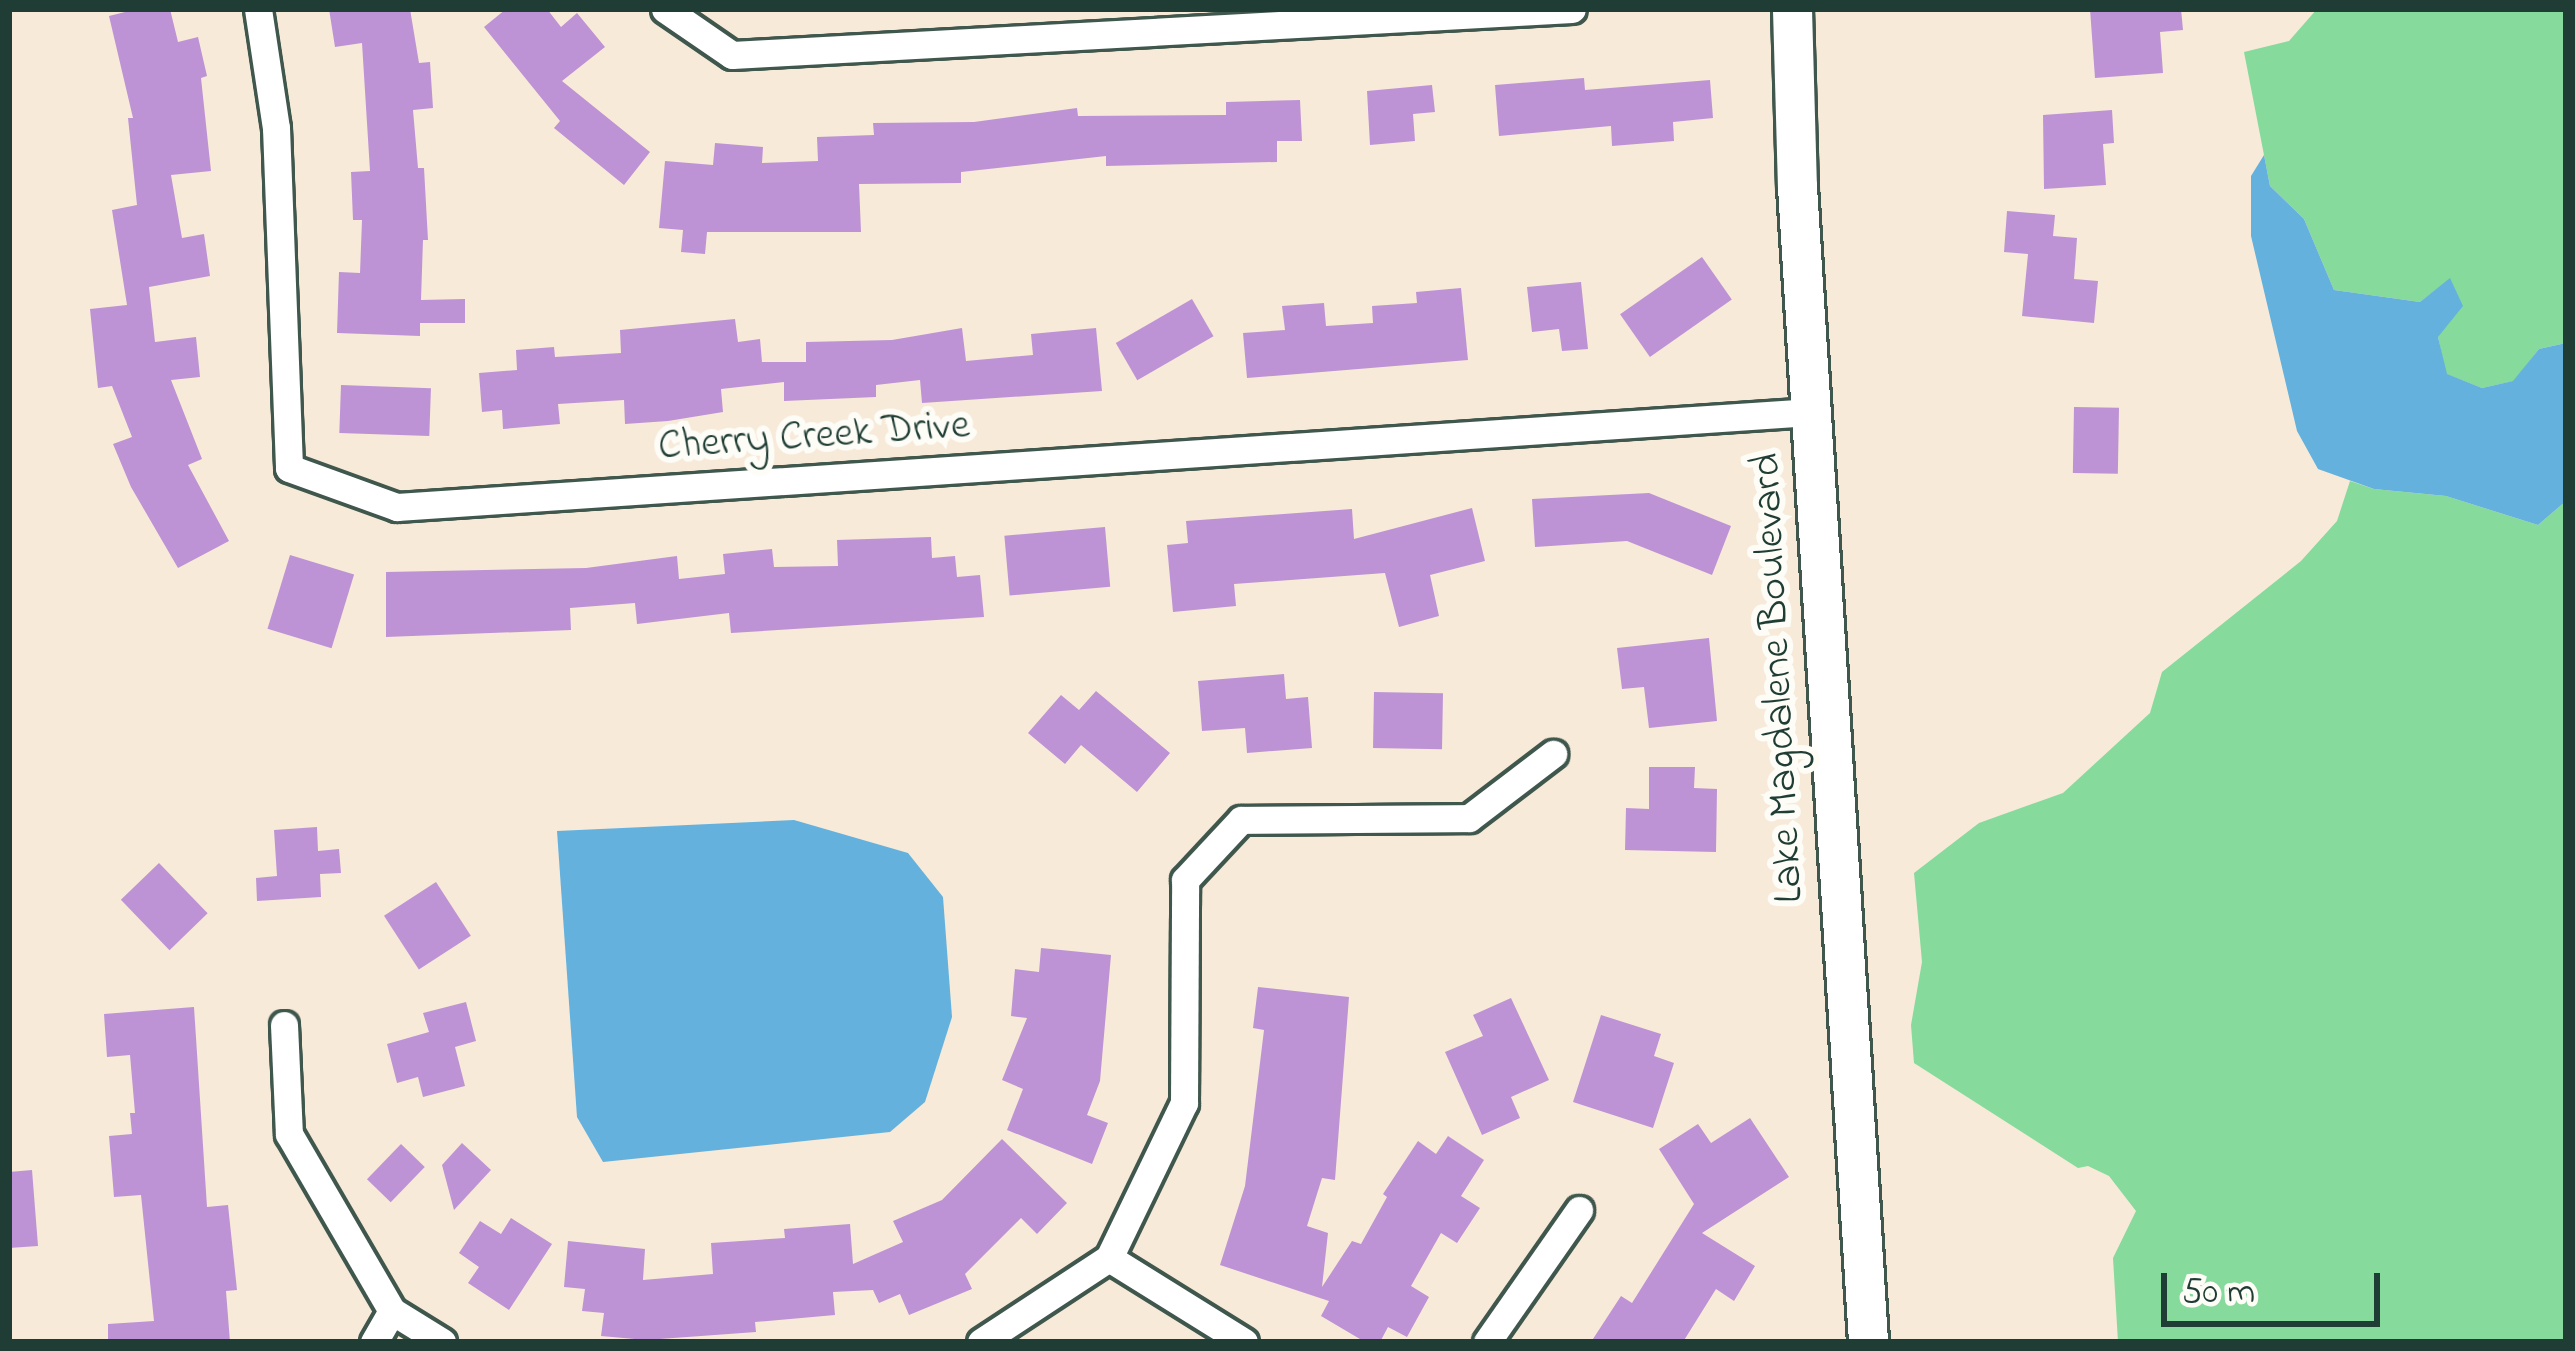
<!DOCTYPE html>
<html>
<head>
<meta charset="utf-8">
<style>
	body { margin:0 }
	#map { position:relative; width:2575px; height:1351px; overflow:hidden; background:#f7ead8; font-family:"Indie Flower",sans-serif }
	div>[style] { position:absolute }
	.green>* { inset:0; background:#85da9c }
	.water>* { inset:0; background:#64b1dd }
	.building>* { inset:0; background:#bd93d5; transform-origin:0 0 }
	.roads { filter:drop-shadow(3px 0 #3f574d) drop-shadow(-3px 0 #3f574d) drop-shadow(0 3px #3f574d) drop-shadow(0 -3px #3f574d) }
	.street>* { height:27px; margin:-13.5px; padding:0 13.5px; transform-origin:13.5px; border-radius:13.5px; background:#fff }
	.secondary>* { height:39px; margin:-19.5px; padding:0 19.5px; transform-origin:19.5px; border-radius:19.5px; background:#fff }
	span { translate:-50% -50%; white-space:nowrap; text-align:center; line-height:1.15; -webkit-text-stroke:12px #fdfcf7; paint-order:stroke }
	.street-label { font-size:42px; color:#1f3d34 }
	.frame { position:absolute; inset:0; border:12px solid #1f3d34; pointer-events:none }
	.scale { position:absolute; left:2161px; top:1273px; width:219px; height:54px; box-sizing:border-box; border:6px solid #1f3d34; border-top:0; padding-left:15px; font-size:36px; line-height:42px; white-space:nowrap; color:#1f3d34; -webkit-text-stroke:9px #fdfcf7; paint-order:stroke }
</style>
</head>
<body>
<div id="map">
	<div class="green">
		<i style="clip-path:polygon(2317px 9px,2566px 9px,2566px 343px,2539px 349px,2514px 381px,2482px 388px,2446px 374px,2438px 337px,2450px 279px,2420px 302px,2334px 290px,2304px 219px,2270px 186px,2244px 52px,2289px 41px)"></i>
		<i style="clip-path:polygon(2350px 481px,2374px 489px,2446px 496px,2538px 525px,2566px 501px,2566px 1342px,2118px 1342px,2113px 1258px,2136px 1211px,2109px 1176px,2088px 1166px,2078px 1168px,1914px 1063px,1911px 1025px,1922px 962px,1914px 873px,1979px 823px,2063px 793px,2150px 713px,2162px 672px,2301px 561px,2337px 521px)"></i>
	</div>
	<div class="water">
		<i style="clip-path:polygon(2264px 155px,2270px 186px,2304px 219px,2334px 290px,2420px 302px,2450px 278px,2463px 306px,2438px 337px,2447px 374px,2482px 388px,2513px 381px,2539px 349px,2566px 343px,2566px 501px,2538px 525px,2446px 496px,2374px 489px,2318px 469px,2297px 431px,2251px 236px,2251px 176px)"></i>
		<i style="clip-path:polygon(794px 820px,908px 853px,943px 897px,952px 1017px,925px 1102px,890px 1132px,603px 1162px,577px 1117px,557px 831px)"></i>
	</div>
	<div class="building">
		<i style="clip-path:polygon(137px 9px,170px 9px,178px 42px,198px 37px,207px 76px,201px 78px,211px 171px,171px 175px,182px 238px,204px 234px,210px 276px,149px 287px,155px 342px,196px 337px,200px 377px,171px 380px,202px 459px,188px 465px,229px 541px,178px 568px,131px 487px,113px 444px,132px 437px,112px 386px,98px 388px,90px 309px,127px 305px,112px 210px,137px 205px,128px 118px,133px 118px,109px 16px)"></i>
		<i style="clip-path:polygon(329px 9px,410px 9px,419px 63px,430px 62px,433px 108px,413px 110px,418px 168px,424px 168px,428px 240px,423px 240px,421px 300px,465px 299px,465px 323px,420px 323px,420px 336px,337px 333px,339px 272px,360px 273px,362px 220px,353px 220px,351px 172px,370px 171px,362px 43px,335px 47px)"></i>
		<i style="clip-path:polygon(506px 9px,547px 9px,561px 27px,577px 13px,605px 47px,562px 81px,650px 152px,624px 185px,554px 128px,560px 121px,484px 27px)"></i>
		<i style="clip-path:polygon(2090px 9px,2181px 9px,2183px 30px,2160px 32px,2163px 73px,2095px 78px)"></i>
		<i style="clip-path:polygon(1584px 78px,1585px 90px,1710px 80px,1713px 118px,1673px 122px,1674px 141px,1612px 146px,1611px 126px,1499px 136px,1495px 85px)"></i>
		<i style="clip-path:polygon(1432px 85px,1435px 112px,1413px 114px,1415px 141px,1370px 145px,1367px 91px)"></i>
		<i style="clip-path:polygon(1300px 100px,1302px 141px,1277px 141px,1277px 162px,1106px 166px,1106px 156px,961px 172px,961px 183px,859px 184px,861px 232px,707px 232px,705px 254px,681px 252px,683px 230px,659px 228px,665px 161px,713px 165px,715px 143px,763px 147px,762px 163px,818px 161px,817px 137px,874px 135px,873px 123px,974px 122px,1077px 108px,1078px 116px,1226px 115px,1226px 102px)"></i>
		<i style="clip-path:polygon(2112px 110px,2114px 143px,2103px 144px,2106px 185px,2044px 189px,2043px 115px)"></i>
		<i style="clip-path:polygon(2007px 211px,2055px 215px,2053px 236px,2077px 238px,2074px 279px,2098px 281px,2094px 323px,2022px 316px,2028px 254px,2004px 252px)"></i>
		<i style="left:1702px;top:257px;width:52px;height:100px;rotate:55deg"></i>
		<i style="clip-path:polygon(1581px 282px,1588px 349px,1562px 351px,1559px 329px,1532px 332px,1527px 287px)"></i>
		<i style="clip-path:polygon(1461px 288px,1468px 360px,1247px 378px,1243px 333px,1285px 330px,1282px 306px,1324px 303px,1326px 326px,1373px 323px,1372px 306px,1417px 303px,1416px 292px)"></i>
		<i style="left:1192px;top:299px;width:43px;height:88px;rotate:60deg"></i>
		<i style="clip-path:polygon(735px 319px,738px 342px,760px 339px,762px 362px,806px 362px,806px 342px,892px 340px,962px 328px,966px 361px,1033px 355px,1031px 334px,1096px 328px,1102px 391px,922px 403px,920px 380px,876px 385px,876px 397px,784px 401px,784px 382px,721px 389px,723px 412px,668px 421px,625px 424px,624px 400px,558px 404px,560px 424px,503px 429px,502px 410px,482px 412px,479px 373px,517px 370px,516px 350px,554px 347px,555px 357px,621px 353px,620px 330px)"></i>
		<i style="left:341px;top:385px;width:90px;height:48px;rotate:2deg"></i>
		<i style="left:2074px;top:407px;width:45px;height:66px;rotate:1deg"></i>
		<i style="clip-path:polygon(1649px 493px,1731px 526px,1712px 575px,1627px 541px,1535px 547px,1532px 499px)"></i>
		<i style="clip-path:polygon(1472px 508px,1485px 561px,1430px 575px,1439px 616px,1399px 627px,1385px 573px,1234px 584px,1236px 606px,1173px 612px,1167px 545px,1188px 543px,1186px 521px,1352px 509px,1354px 539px)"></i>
		<i style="left:1105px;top:527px;width:60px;height:101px;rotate:85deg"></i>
		<i style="clip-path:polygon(931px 537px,932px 558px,955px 556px,957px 577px,980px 575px,984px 617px,731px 633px,729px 613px,637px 624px,635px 603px,570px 608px,571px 630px,386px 637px,386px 572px,586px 568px,677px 556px,679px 579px,725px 574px,723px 554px,772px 549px,774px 567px,838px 566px,837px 540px)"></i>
		<i style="left:290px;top:555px;width:67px;height:77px;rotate:17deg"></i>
		<i style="clip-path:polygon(1709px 638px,1717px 721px,1649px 728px,1644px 687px,1622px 689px,1617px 648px)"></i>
		<i style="clip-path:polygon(1284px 674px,1286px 699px,1308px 697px,1312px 748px,1247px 753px,1245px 728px,1202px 731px,1198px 681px)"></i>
		<i style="clip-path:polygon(1096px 691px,1170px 753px,1137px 792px,1081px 745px,1065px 764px,1028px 733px,1061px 695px,1079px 710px)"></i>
		<i style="left:1374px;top:692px;width:69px;height:56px;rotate:1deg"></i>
		<i style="clip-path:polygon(1649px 767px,1695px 767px,1694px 788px,1717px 789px,1716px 852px,1625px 850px,1626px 808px,1649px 809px)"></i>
		<i style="clip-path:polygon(317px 827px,318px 851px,339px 849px,341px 873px,320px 874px,321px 897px,257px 901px,256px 878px,277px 876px,274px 830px)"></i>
		<i style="left:159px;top:863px;width:70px;height:53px;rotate:46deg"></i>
		<i style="left:436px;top:882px;width:64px;height:62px;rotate:57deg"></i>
		<i style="clip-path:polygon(1041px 948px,1111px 955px,1100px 1081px,1087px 1115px,1108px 1123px,1092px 1164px,1007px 1130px,1023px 1089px,1002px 1080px,1027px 1018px,1011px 1016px,1015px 969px,1039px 972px)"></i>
		<i style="clip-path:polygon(1258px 987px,1349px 997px,1335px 1180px,1322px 1178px,1307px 1226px,1328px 1233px,1322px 1287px,1352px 1241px,1361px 1244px,1387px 1197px,1383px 1194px,1418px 1141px,1436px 1154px,1448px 1136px,1484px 1160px,1461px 1196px,1480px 1208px,1457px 1243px,1441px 1233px,1411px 1286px,1429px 1297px,1407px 1337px,1388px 1327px,1380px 1342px,1365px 1342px,1321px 1316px,1329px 1301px,1220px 1265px,1245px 1186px,1264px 1030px,1253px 1028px)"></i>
		<i style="clip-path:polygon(1511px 998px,1549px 1080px,1511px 1097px,1520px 1118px,1482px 1135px,1445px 1052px,1483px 1036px,1473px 1015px)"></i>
		<i style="clip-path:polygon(466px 1002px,476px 1041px,455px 1047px,465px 1086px,423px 1097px,418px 1077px,397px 1083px,387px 1044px,429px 1032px,423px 1013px)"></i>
		<i style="clip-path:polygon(194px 1007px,207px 1207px,228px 1205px,237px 1290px,226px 1291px,230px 1342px,108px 1342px,108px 1324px,154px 1321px,141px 1195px,114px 1197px,109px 1136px,132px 1134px,130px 1113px,135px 1113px,130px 1055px,107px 1057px,104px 1014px)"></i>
		<i style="clip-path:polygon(1601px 1015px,1661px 1034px,1654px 1056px,1674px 1063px,1653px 1128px,1573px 1102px)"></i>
		<i style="clip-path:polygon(1750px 1118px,1789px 1177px,1702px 1233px,1755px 1266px,1734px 1301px,1716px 1289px,1683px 1342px,1591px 1342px,1621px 1296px,1632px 1303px,1694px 1204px,1659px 1149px,1698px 1124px,1711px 1143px)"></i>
		<i style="clip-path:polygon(1002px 1139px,1067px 1203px,1037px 1234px,1021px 1218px,965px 1274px,972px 1289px,909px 1315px,900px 1294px,879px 1303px,873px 1290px,833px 1292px,835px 1315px,755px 1322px,756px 1332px,646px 1340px,601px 1336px,604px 1313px,582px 1311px,585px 1289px,564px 1287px,568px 1241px,645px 1249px,643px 1280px,713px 1274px,711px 1243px,785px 1238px,784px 1229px,850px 1224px,853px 1264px,903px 1242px,893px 1221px,942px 1200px)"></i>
		<i style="clip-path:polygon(462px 1143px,491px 1170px,454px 1210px,442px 1165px)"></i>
		<i style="left:401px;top:1144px;width:33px;height:49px;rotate:44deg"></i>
		<i style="clip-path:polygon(32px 1170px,38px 1246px,9px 1248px,9px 1172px)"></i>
		<i style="clip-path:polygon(511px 1218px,552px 1244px,509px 1310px,468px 1283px,479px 1267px,459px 1253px,480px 1221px,501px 1234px)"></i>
	</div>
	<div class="roads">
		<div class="street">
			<i style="left:258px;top:9px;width:120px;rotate:81.4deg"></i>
			<i style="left:276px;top:128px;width:340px;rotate:87.8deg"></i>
			<i style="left:289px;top:468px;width:115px;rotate:19.9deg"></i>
			<i style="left:397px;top:507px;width:1417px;rotate:-3.84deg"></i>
			<i style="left:665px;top:9px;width:81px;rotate:34.5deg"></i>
			<i style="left:732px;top:55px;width:841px;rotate:-3.13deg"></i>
			<i style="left:284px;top:1025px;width:109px;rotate:87.4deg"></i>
			<i style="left:289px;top:1134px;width:205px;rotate:59.8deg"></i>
			<i style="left:392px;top:1311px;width:59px;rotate:31.8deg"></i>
			<i style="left:1109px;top:1258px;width:159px;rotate:31.9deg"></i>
			<i style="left:374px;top:1342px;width:36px;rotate:-60deg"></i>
			<i style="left:981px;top:1342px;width:153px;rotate:-33.3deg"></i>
			<i style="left:1109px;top:1258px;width:172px;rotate:-64.2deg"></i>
			<i style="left:1184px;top:1103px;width:223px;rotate:-89.7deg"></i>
			<i style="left:1185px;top:880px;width:82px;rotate:-47deg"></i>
			<i style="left:1241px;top:820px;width:228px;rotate:-0.5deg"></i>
			<i style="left:1469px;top:818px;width:106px;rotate:-37.3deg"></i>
			<i style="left:1487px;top:1342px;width:161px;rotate:-55.1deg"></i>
		</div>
		<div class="secondary">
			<i style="left:1792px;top:9px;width:178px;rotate:88.4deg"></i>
			<i style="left:1797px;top:187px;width:1157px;rotate:86.48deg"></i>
		</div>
	</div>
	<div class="street-label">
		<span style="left:814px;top:437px;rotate:-4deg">Cherry Creek Drive</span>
		<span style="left:1779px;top:678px;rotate:-93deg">Lake Magdalene Boulevard</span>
	</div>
	<div class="frame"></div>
	<div class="scale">50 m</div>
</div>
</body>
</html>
